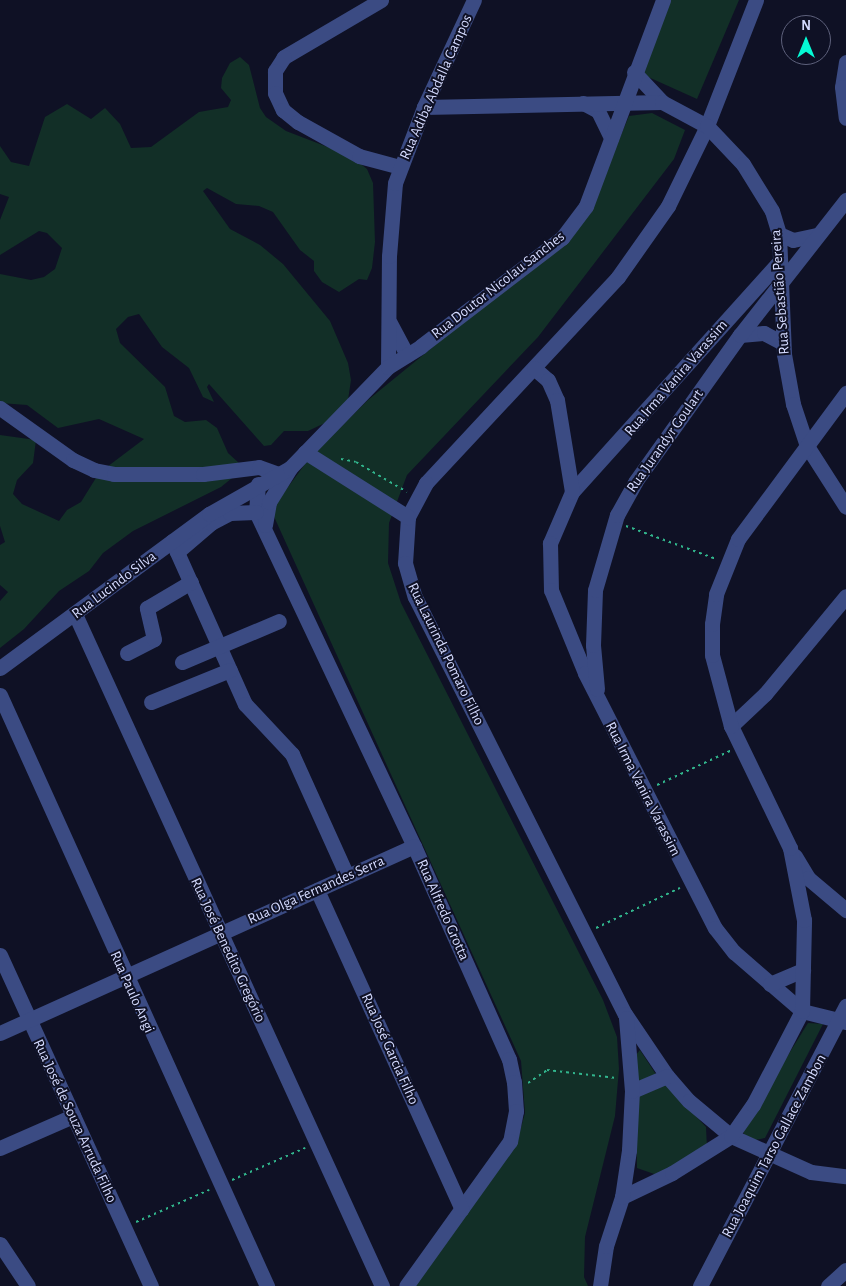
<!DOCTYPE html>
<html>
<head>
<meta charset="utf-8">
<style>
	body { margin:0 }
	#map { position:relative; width:846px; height:1286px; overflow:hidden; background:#0f1125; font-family:"Alegreya Sans",sans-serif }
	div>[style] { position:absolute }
	.green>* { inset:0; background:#122f27 }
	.path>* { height:2px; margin-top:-1px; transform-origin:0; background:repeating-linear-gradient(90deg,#31b58c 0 2.5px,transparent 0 6.5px) }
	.minor>* { height:15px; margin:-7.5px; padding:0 7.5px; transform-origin:7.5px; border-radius:7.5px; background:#3b4b83 }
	span { translate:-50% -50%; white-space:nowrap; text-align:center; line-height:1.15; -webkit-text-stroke:4px #0f1125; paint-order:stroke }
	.street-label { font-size:15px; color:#d4dafe }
	.north { position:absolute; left:781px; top:15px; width:50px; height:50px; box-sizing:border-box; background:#0f1125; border:1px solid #5e617c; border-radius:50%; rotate:0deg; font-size:14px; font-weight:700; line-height:20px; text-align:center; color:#d4dafe }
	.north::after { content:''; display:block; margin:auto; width:18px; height:22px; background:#05f9d4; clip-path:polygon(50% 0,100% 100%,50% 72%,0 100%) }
</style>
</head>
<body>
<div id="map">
	<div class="green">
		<i style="clip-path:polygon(668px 0,739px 0,697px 99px,646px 76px,640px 63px)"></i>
		<i style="clip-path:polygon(240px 57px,249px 65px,260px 108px,266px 117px,286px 131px,351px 156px,367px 169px,373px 183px,375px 242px,372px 268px,367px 280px,359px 279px,339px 292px,322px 282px,314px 271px,314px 261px,300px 250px,273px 212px,259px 206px,236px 204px,207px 188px,203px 191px,230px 229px,260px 245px,283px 264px,330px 321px,348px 363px,351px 380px,348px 400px,327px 422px,308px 431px,284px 431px,271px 445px,264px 446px,209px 384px,207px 387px,214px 402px,203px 397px,189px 368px,162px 347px,139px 314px,128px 317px,116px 329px,120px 343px,165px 387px,174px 416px,185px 422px,206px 420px,217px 428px,228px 453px,240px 464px,237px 474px,221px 487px,133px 531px,103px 553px,89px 571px,59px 591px,24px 629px,0 648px,0 601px,8px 592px,0 585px,0 545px,5px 542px,0 526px,0 435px,36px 440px,33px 463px,17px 480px,13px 494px,22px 504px,59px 521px,67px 510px,81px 502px,99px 473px,144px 439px,99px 419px,58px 428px,27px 405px,0 403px,0 274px,31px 280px,44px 277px,55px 269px,62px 248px,47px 233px,39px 231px,0 255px,0 220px,9px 197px,0 194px,0 146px,11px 162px,29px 166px,45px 117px,67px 104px,91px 119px,105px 108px,120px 124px,131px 148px,151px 147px,199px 112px,228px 107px,231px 100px,221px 88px,222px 78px,230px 63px)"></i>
		<i style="clip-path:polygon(652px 113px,685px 130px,674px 159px,538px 337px,407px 475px,389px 523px,388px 563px,401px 603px,603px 1000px,617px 1037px,619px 1069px,615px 1116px,585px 1237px,584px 1277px,588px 1286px,410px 1286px,517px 1142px,525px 1113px,521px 1061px,271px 510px,311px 456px,368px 400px,565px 239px,611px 159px,629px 116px)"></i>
		<i style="clip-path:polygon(808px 1023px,823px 1024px,765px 1138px,755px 1140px,745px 1136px,742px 1129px)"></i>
		<i style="clip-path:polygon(640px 1050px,655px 1073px,706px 1127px,707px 1148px,657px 1175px,637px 1168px,635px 1056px)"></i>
	</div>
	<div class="path">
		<i style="left:341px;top:459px;width:15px;rotate:11deg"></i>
		<i style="left:356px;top:462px;width:59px;rotate:30.5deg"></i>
		<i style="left:626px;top:526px;width:96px;rotate:20.1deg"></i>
		<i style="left:657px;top:785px;width:81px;rotate:-25deg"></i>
		<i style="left:596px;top:928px;width:93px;rotate:-25.5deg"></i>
		<i style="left:528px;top:1083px;width:23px;rotate:-34deg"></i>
		<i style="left:547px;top:1070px;width:70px;rotate:6.5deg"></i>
		<i style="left:232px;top:1180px;width:80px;rotate:-23.7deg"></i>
		<i style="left:136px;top:1222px;width:80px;rotate:-23.7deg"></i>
	</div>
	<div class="minor">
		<i style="left:381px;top:0;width:113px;rotate:149.6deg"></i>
		<i style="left:284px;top:57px;width:17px;rotate:123deg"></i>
		<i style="left:275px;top:71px;width:22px;rotate:90deg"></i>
		<i style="left:275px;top:93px;width:19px;rotate:65deg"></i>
		<i style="left:283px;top:110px;width:19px;rotate:39deg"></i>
		<i style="left:298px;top:122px;width:70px;rotate:29.1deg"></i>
		<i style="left:359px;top:156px;width:42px;rotate:15deg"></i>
		<i style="left:756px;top:0;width:135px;rotate:111.3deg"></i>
		<i style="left:707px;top:126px;width:89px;rotate:116deg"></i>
		<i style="left:668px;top:206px;width:87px;rotate:125.2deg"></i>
		<i style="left:618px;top:277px;width:282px;rotate:133deg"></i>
		<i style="left:426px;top:483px;width:38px;rotate:118deg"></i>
		<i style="left:408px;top:517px;width:46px;rotate:93.7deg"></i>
		<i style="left:405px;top:563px;width:35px;rotate:74deg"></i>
		<i style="left:415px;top:597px;width:467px;rotate:63.3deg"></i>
		<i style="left:625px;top:1014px;width:75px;rotate:55.9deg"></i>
		<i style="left:667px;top:1076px;width:33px;rotate:49deg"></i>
		<i style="left:689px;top:1101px;width:55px;rotate:39.8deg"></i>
		<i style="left:731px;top:1136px;width:88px;rotate:24.2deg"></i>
		<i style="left:811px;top:1172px;width:35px;rotate:7deg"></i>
		<i style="left:846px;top:62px;width:25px;rotate:99deg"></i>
		<i style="left:842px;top:87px;width:31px;rotate:83deg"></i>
		<i style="left:634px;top:72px;width:41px;rotate:47deg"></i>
		<i style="left:583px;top:103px;width:17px;rotate:28deg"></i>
		<i style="left:598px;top:111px;width:30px;rotate:64deg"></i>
		<i style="left:424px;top:107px;width:238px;rotate:-1.2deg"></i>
		<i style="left:662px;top:102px;width:51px;rotate:28.1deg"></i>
		<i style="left:707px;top:126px;width:52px;rotate:46.5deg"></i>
		<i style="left:743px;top:164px;width:55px;rotate:58.3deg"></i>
		<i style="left:772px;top:211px;width:24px;rotate:73deg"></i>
		<i style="left:779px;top:234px;width:120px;rotate:87.6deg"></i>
		<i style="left:784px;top:354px;width:51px;rotate:79.8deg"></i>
		<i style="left:793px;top:404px;width:44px;rotate:71.6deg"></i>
		<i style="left:807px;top:446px;width:72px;rotate:57.4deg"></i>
		<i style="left:779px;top:234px;width:15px;rotate:23deg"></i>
		<i style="left:793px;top:240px;width:25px;rotate:-12deg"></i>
		<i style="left:779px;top:262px;width:309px;rotate:132deg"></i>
		<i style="left:572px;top:492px;width:56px;rotate:113.3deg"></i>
		<i style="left:550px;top:543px;width:47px;rotate:88.8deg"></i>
		<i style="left:551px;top:590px;width:90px;rotate:67.7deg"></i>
		<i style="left:585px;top:673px;width:286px;rotate:63deg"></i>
		<i style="left:715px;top:928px;width:31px;rotate:52deg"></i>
		<i style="left:734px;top:952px;width:90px;rotate:40.9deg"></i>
		<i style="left:802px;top:1011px;width:45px;rotate:14deg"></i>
		<i style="left:390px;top:323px;width:36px;rotate:62deg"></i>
		<i style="left:740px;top:335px;width:24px;rotate:-5deg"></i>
		<i style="left:764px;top:333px;width:21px;rotate:28deg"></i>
		<i style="left:388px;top:367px;width:111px;rotate:-89.5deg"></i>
		<i style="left:389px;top:256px;width:73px;rotate:-85.3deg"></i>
		<i style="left:395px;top:183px;width:81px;rotate:-69.1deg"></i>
		<i style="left:424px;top:107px;width:118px;rotate:-65deg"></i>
		<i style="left:534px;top:368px;width:18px;rotate:41deg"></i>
		<i style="left:548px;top:380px;width:22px;rotate:66deg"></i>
		<i style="left:557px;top:400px;width:93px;rotate:80.7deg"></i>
		<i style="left:0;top:408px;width:90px;rotate:35.5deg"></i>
		<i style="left:73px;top:460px;width:23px;rotate:25deg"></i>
		<i style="left:94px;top:470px;width:20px;rotate:11deg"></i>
		<i style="left:114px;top:474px;width:89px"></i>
		<i style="left:203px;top:474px;width:56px;rotate:-7.1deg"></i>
		<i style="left:259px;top:467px;width:20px;rotate:20deg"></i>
		<i style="left:305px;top:452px;width:122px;rotate:32.3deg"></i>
		<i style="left:258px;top:484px;width:28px;rotate:94deg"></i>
		<i style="left:256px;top:512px;width:369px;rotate:64.7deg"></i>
		<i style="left:414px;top:846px;width:233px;rotate:66deg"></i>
		<i style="left:509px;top:1059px;width:24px;rotate:78deg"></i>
		<i style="left:514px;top:1082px;width:29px;rotate:86deg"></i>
		<i style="left:516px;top:1111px;width:31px;rotate:101deg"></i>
		<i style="left:510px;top:1141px;width:178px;rotate:125.6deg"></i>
		<i style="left:265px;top:525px;width:23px;rotate:-80deg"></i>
		<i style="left:269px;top:502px;width:40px;rotate:-58deg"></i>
		<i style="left:172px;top:541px;width:179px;rotate:65.9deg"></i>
		<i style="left:245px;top:704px;width:69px;rotate:46.8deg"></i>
		<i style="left:292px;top:754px;width:134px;rotate:65.7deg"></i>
		<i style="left:177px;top:552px;width:45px;rotate:-40.5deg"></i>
		<i style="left:211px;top:523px;width:21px;rotate:-28deg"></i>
		<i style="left:230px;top:513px;width:26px;rotate:-2deg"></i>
		<i style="left:75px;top:614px;width:739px;rotate:65.45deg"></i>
		<i style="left:127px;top:653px;width:30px;rotate:-27deg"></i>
		<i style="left:154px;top:639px;width:32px;rotate:-103deg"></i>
		<i style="left:147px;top:608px;width:51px;rotate:-30.6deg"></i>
		<i style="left:182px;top:662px;width:105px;rotate:-22.9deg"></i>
		<i style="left:0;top:668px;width:260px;rotate:-36.4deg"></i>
		<i style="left:209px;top:514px;width:93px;rotate:-29.6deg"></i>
		<i style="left:290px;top:468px;width:141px;rotate:-45.9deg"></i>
		<i style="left:388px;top:367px;width:39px;rotate:-32deg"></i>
		<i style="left:421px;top:346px;width:178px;rotate:-37.5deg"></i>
		<i style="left:562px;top:238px;width:40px;rotate:-53deg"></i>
		<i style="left:586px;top:206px;width:220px;rotate:-69.5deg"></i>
		<i style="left:597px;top:689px;width:44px;rotate:-95.2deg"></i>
		<i style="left:593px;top:645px;width:55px;rotate:-87.9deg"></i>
		<i style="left:595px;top:590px;width:78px;rotate:-73.7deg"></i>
		<i style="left:617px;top:515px;width:38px;rotate:-61deg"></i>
		<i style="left:635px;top:482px;width:181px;rotate:-54.5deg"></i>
		<i style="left:740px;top:335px;width:172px;rotate:-51.9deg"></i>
		<i style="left:0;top:695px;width:649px;rotate:65.69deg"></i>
		<i style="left:151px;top:702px;width:85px;rotate:-22.1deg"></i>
		<i style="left:731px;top:726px;width:47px;rotate:-43.3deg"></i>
		<i style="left:765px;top:694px;width:127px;rotate:-50.4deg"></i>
		<i style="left:795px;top:856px;width:26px;rotate:59deg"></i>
		<i style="left:808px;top:878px;width:50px;rotate:40.1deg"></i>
		<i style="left:317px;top:890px;width:350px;rotate:65.6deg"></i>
		<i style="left:0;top:955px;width:364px;rotate:65.5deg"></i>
		<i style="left:770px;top:984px;width:36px;rotate:-23deg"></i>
		<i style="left:0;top:1033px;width:454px;rotate:-24.3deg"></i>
		<i style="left:632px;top:1091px;width:38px;rotate:-23deg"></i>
		<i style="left:0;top:1148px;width:80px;rotate:-23.7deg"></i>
		<i style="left:622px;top:1197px;width:55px;rotate:-25.6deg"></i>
		<i style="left:672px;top:1173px;width:70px;rotate:-32.1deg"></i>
		<i style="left:731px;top:1136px;width:38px;rotate:-55deg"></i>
		<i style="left:753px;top:1105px;width:106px;rotate:-62.5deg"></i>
		<i style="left:802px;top:1011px;width:91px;rotate:-88.7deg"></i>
		<i style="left:804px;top:920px;width:73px;rotate:-101deg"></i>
		<i style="left:790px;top:848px;width:136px;rotate:-115.8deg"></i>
		<i style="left:731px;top:726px;width:73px;rotate:-105deg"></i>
		<i style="left:712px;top:655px;width:31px;rotate:-90deg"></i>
		<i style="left:712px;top:624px;width:30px;rotate:-82deg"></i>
		<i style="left:716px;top:594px;width:59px;rotate:-68.2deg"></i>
		<i style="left:738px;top:539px;width:182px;rotate:-53.5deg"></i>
		<i style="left:0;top:1244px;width:50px;rotate:56.3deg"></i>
		<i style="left:600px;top:1286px;width:40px;rotate:-81.5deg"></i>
		<i style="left:606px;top:1246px;width:52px;rotate:-71.9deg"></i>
		<i style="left:622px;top:1197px;width:48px;rotate:-81.5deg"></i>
		<i style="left:629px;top:1150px;width:59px;rotate:-87.1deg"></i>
		<i style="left:632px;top:1091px;width:73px;rotate:-94.7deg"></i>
		<i style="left:700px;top:1286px;width:316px;rotate:-62.5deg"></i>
		<i style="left:828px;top:1286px;width:24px;rotate:-42deg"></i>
	</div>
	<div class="street-label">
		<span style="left:436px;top:87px;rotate:-66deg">Rua Adiba Abdalla Campos</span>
		<span style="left:498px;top:285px;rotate:-38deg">Rua Doutor Nicolau Sanches</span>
		<span style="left:780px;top:292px;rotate:-94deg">Rua Sebastião Pereira</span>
		<span style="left:676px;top:378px;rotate:-49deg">Rua Irma Vanira Varassim</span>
		<span style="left:665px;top:441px;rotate:-55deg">Rua Jurandyr Goulart</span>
		<span style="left:114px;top:585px;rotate:-37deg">Rua Lucindo Silva</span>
		<span style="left:446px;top:654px;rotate:64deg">Rua Laurinda Pomaro Filho</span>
		<span style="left:643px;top:789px;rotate:63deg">Rua Irma Vanira Varassim</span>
		<span style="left:316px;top:890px;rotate:-24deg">Rua Olga Fernandes Serra</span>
		<span style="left:443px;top:910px;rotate:66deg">Rua Alfredo Grotta</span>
		<span style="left:228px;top:950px;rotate:65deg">Rua José Benedito Gregório</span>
		<span style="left:132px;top:992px;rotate:66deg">Rua Paulo Angi</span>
		<span style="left:390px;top:1049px;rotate:66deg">Rua José Garcia Filho</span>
		<span style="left:75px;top:1121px;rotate:65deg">Rua José de Souza Arruda Filho</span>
		<span style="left:774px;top:1146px;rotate:-62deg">Rua Joaquim Tarso Gallace Zambon</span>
	</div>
	<div class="north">N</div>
</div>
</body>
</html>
